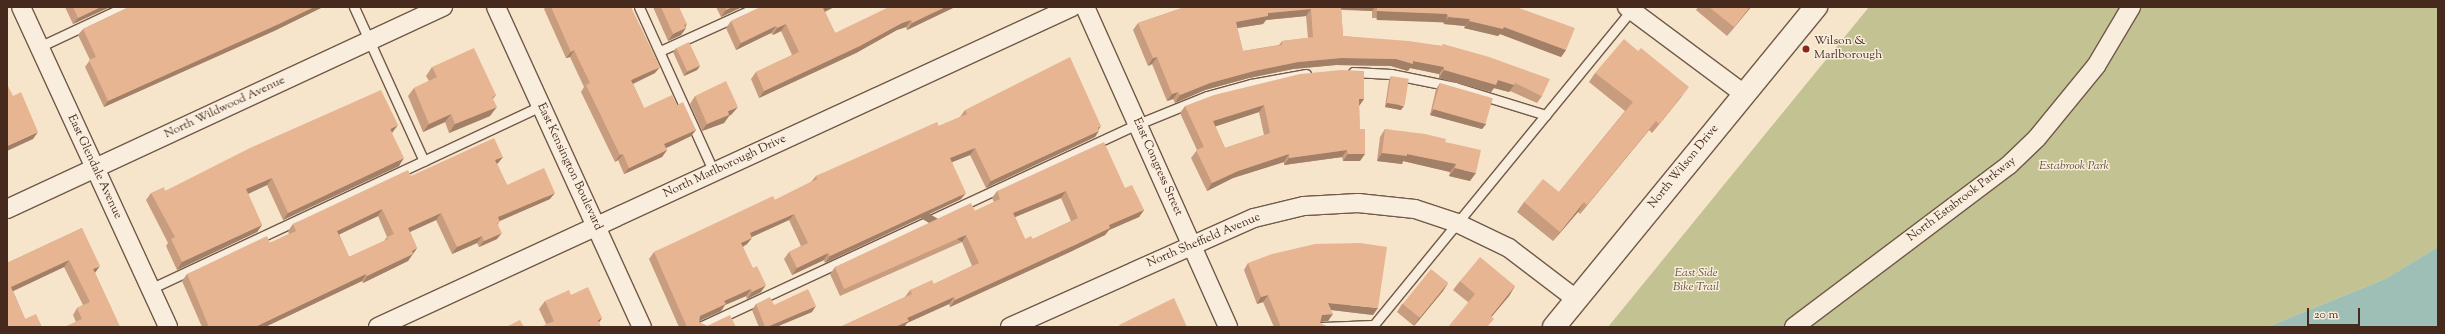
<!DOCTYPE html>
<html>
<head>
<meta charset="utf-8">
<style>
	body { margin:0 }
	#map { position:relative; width:2445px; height:334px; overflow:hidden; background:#f6e5ca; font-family:"Sorts Mill Goudy",serif }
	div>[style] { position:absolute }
	.green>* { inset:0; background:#c3c292 }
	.water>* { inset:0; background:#9dbfb6 }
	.roads { filter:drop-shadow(1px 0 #725949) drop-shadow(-1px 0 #725949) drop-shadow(0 1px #725949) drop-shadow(0 -1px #725949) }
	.lane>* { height:9px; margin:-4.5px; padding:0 4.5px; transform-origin:4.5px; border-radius:4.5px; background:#f9eedd }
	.street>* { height:18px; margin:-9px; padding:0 9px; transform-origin:9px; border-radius:9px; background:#f9eedd }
	.secondary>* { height:22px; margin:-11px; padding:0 11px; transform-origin:11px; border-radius:11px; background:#f9eedd }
	.wall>* { inset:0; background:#c89c7e }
	.shaded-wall>* { inset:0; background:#a27f67; transform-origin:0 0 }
	.building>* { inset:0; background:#e8b593; transform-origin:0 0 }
	.dots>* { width:11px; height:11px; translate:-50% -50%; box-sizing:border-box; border:2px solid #f9eedd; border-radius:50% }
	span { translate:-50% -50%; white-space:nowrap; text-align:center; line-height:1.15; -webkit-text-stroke:3px #f9eedd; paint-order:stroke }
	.poi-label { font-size:12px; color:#462a1e }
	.left { translate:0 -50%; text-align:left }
	.street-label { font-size:12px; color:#462a1e }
	.park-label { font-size:12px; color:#65503b; font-style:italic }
	.frame { position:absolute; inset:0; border:8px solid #462a1e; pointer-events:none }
	.scale { position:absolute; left:2307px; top:308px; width:53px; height:18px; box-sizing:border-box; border:2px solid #462a1e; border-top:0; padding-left:5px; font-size:12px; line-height:14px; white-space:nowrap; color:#462a1e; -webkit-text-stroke:3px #f9eedd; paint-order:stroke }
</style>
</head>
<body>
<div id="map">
	<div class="green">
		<i style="clip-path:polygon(1869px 7px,2438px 7px,2438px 247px,2385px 279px,2267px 327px,1608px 327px)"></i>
	</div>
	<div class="water">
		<i style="clip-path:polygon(2438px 247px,2438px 327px,2267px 327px,2385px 279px)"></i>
	</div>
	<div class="roads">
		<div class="lane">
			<i style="left:354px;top:7px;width:169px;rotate:65.6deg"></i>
			<i style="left:639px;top:7px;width:181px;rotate:65.6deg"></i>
			<i style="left:39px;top:47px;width:94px;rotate:-25.2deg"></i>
			<i style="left:660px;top:51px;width:107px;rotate:-24.4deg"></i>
			<i style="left:1353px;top:72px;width:38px;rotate:3deg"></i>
			<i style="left:1391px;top:74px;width:65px;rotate:11.5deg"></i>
			<i style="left:1455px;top:87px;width:95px;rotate:17.1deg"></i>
			<i style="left:150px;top:289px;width:432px;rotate:-25.1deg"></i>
			<i style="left:700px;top:327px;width:483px;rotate:-24.9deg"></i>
			<i style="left:1138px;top:124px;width:74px;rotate:-22.1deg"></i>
			<i style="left:1207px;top:96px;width:46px;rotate:-15.3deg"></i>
			<i style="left:1251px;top:84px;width:56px;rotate:-10.3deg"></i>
			<i style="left:1321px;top:327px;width:53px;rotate:-2.2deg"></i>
			<i style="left:1372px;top:327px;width:412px;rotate:-50.7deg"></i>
		</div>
		<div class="street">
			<i style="left:21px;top:7px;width:352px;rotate:65.3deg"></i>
			<i style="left:496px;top:7px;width:352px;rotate:65.5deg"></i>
			<i style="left:1085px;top:7px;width:350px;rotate:65.9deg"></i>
			<i style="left:1627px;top:7px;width:146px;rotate:36.6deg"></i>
			<i style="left:7px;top:209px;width:481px;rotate:-24.9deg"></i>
			<i style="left:378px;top:327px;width:764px;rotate:-24.75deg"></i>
			<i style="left:1010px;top:327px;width:267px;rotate:-24.1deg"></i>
			<i style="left:1254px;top:218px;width:51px;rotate:-13.5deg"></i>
			<i style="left:1304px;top:206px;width:54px;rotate:-3.2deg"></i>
			<i style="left:1358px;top:203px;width:57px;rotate:6deg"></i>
			<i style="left:1415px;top:209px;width:44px;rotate:18.4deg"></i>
			<i style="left:1457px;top:223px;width:58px;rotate:25.7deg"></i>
			<i style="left:1509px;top:248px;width:84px;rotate:37.3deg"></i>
			<i style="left:1794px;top:327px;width:269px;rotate:-37deg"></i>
			<i style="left:2009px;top:165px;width:39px;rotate:-44deg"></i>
			<i style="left:2037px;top:138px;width:93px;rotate:-50.7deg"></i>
			<i style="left:2096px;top:66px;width:69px;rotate:-59.3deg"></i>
		</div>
		<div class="secondary">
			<i style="left:1554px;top:327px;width:414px;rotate:-50.7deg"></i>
		</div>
	</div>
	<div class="wall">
		<i style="clip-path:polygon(65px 7px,110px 7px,73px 24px)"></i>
		<i style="clip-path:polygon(129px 7px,323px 7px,274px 31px,104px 107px,85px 67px,90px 60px,78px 35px,83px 29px)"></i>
		<i style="clip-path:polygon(546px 7px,631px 7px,655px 73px,633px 84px,644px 108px,677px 105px,696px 130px,691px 136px,666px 148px,667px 150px,662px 157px,624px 174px,618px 160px,615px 162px,581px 92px,584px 87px,570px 57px,566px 58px,544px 9px)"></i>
		<i style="clip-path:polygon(653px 7px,679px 7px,686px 28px,681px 35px,668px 41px)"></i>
		<i style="clip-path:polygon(716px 7px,742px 7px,721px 17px)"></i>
		<i style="clip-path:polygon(761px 7px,834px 7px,825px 12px,835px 33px,955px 7px,907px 30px,906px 27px,897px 30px,856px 53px,759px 98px,751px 79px,756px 72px,792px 55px,781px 31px,773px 35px,771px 33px,736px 50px,726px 28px,731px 21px)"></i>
		<i style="clip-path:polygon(evenodd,1185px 7px,1516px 7px,1566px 50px,1561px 57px,1500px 34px,1498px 36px,1464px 28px,1465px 26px,1444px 24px,1442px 21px,1372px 18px,1372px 11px,1341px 10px,1343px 36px,1442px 46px,1443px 44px,1542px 96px,1537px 103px,1510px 91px,1509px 92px,1494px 88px,1491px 92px,1439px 78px,1439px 74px,1410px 68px,1408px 71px,1391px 66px,1336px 65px,1293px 69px,1249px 78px,1205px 90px,1175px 103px,1173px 99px,1167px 101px,1152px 64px,1148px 66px,1133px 30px,1138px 23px,1185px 7px,1306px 16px,1308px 38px,1282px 41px,1279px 45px,1243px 51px,1237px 28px,1263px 24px,1266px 20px,1306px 16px)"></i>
		<i style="clip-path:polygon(1698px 7px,1751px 7px,1727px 36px,1696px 10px)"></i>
		<i style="clip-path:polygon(676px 48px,700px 66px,697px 70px,684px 76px,673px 52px)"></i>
		<i style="clip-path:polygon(432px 67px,496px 95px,493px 99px,490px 116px,449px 133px,445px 122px,423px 132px,408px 96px,414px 88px,429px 81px,426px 76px)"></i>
		<i style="clip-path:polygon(1595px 73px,1682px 96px,1652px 133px,1649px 130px,1580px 214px,1578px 212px,1553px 241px,1517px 212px,1524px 202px,1559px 192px,1625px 111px,1589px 82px)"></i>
		<i style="clip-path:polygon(1391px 76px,1401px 110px,1385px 107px,1389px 80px)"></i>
		<i style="clip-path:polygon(1440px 83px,1486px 124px,1482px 129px,1430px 115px,1436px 89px)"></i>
		<i style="clip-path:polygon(695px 96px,732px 114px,729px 116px,724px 123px,702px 131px,690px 104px)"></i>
		<i style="clip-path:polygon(evenodd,1364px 99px,1359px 106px,1360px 161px,1343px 161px,1342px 157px,1284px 165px,1284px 162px,1233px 178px,1207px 191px,1191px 158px,1197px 150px,1180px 113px,1185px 106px,1364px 99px,1259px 112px,1264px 135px,1225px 148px,1215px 126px,1259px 112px)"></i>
		<i style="clip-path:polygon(965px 110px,1099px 129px,1095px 137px,986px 188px,970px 155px,952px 162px,961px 199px,825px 263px,824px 260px,792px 275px,784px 259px,789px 252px,801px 246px,789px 220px,752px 237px,747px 244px,743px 247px,761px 292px,747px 299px,746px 296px,725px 305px,721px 311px,699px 321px,699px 322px,707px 326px,736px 327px,679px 327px,649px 259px,654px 252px,775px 200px,811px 182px,816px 176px,939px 126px,960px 117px)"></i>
		<i style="clip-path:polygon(1385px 129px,1445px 142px,1470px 181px,1449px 176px,1450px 172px,1403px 161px,1402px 164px,1377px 161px,1380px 137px)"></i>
		<i style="clip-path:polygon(392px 133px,399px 166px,283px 220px,267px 185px,248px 194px,262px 225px,257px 232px,177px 270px,166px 246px,168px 243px,146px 200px,151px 193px,165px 191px)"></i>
		<i style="clip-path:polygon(evenodd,503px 157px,497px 164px,507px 185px,550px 199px,499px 221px,498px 225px,497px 239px,479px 247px,477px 243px,452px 254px,436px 220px,410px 232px,417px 248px,408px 261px,363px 283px,362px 281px,265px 327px,202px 327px,182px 281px,187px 274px,270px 243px,289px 234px,288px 231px,293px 224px,411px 176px,503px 157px,378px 216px,387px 237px,384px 241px,349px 257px,339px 234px,378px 216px)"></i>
		<i style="clip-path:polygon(evenodd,1125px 188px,1144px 210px,1139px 217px,1109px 230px,1105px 235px,1070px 252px,950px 307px,949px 304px,907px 323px,904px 327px,840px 327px,905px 297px,910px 290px,934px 284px,972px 266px,962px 242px,840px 296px,830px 274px,835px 267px,975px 211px,994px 202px,992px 198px,997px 191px,1125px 188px,1061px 198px,1071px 221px,1033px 239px,1025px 239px,1015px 217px,1061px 198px)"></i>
		<i style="clip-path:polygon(82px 228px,95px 273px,120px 327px,76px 322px,73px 315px,77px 308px,83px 305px,64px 267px,13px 291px,25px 319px,7px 327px,7px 263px)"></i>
		<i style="clip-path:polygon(1248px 263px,1373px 315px,1331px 310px,1328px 321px,1321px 322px,1320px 323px,1326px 326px,1338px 327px,1274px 327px,1263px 302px,1257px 304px,1244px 270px)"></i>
		<i style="clip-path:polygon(1460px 281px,1515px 286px,1509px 296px,1491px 317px,1468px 302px,1453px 290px)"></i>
		<i style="clip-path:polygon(1448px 283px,1443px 291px,1414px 326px,1397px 312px,1402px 304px)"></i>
		<i style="clip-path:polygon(571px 295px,599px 323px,546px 324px,539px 309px,545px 301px)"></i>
		<i style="clip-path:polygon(756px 304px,774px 305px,812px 312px,776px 327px,759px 327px,752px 310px)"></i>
	</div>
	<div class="shaded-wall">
		<i style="clip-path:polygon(101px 7px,110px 7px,73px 24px,78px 18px)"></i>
		<i style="clip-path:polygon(314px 7px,323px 7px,274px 31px,104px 107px,108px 101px)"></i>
		<i style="clip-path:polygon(732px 7px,742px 7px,721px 17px,726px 10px)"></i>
		<i style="clip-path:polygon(825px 7px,834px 7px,818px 15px,823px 8px)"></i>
		<i style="clip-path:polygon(945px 7px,955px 7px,907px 30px,912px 23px)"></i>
		<i style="clip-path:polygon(1337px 7px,1375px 7px,1372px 11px,1336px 9px)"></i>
		<i style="clip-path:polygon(1750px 7px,1751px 7px,1727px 36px,1734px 27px)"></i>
		<i style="clip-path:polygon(1311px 9px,1306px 16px,1266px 20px,1263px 24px,1231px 29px,1236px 22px,1268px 13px)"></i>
		<i style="left:1377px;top:11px;width:70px;height:9px;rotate:2deg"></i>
		<i style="clip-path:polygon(1449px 17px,1470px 19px,1465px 26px,1444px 24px)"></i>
		<i style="clip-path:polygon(911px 20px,906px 27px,897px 30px,856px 53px,759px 98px,764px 91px,902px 23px)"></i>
		<i style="clip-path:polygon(1469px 21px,1504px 27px,1566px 50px,1561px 57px,1500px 34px,1498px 36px,1464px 28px)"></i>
		<i style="clip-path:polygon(687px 24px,684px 29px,686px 28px,681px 35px,668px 41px,673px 34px,684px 25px)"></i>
		<i style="clip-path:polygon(786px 24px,781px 31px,773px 35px,777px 28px)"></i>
		<i style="clip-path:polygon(776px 26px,771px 33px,736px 50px,741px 43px)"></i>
		<i style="clip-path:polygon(574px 50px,570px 57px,566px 58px,571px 52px)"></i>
		<i style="clip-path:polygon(1157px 57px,1152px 64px,1148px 66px,1153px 58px)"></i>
		<i style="clip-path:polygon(1341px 58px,1396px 59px,1413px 61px,1444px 67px,1439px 74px,1410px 68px,1408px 71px,1391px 66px,1336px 65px,1293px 69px,1249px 78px,1205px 90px,1175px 103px,1180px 95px,1210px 83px,1254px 71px,1298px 62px)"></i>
		<i style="clip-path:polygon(700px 66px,697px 70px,684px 76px,687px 72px)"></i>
		<i style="clip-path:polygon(660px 67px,655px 73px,626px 87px,631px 80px)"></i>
		<i style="clip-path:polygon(1444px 70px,1498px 80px,1514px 85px,1509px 92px,1494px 88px,1491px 92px,1439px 78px)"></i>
		<i style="clip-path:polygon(1689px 87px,1682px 96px,1652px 133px,1659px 124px)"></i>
		<i style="clip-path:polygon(1178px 92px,1173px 99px,1167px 101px,1172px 94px)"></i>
		<i style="clip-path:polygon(1359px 99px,1364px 99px,1359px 106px)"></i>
		<i style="clip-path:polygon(1387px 103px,1404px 106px,1401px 110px,1385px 107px)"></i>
		<i style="clip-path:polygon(1264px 105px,1259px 112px,1208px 129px,1213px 121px)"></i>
		<i style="clip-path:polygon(497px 107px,490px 116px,449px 133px,455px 124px)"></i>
		<i style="clip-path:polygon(738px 107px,732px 114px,729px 116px,724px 123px,702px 131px,707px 124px,728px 111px)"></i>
		<i style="clip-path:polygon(1434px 109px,1486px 124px,1482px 129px,1430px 115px)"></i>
		<i style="clip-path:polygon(451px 114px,445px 122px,423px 132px,429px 124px)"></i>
		<i style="clip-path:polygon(1656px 121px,1649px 130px,1580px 214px,1587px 205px)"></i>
		<i style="clip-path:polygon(398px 125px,392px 133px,390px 129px)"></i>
		<i style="clip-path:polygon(1101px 126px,1097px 132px,1099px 131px,1095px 137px,986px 188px,991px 181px)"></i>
		<i style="clip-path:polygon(696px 130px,691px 136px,660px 151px,664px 144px)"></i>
		<i style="clip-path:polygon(38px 132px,33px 139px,7px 151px,7px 146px)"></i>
		<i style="clip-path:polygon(975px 148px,970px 155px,945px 165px,950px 158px)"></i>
		<i style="clip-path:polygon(667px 150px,662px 157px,624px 174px,629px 168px)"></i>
		<i style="clip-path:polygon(1347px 150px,1342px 157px,1284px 165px,1289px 158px)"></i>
		<i style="clip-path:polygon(1382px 153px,1407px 154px,1456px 164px,1450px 172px,1403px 161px,1402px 164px,1377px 161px)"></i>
		<i style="clip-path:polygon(623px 154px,618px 160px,615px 162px,620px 155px)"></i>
		<i style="clip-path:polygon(1289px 154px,1284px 162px,1233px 178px,1207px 191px,1212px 183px,1238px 171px)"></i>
		<i style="clip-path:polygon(1348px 154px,1365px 154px,1360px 161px,1343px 161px)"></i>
		<i style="clip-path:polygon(503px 157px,498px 163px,491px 167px,495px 160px)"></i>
		<i style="clip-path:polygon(404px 158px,399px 166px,283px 220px,288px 213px)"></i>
		<i style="clip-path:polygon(1455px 168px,1476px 173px,1470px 181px,1449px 176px)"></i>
		<i style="clip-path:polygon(272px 178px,267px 185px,241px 197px,246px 189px)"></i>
		<i style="clip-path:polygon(1066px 191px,1061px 198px,1008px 220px,1013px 213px)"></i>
		<i style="clip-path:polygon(555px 193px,550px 199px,493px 224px,498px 217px)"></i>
		<i style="clip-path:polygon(966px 193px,961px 199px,825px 263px,830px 256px)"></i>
		<i style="clip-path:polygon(1584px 202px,1578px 212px,1553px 241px,1560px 232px)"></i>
		<i style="clip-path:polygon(382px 209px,378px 216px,332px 238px,337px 231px)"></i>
		<i style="clip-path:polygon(1144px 210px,1139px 217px,1109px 230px,1105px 235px,1070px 252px,950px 307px,955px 300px,1109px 225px)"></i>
		<i style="clip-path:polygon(441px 213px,436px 220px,403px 235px,408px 228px)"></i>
		<i style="clip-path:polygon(794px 214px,789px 220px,745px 240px,750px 233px)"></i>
		<i style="clip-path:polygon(262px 225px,257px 232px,177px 270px,182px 262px)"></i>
		<i style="clip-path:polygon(502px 233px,497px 239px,479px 247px,484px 241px)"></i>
		<i style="left:966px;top:235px;width:8px;height:133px;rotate:120deg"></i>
		<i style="clip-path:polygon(482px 236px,477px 243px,452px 254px,457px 247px)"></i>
		<i style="clip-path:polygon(752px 238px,747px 244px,736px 250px,741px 243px)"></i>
		<i style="clip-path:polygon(417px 248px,408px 261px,363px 283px,367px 276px)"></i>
		<i style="clip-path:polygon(828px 253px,824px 260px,792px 275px,797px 268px)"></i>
		<i style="clip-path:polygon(69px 260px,64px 267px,7px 294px,11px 287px)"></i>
		<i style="clip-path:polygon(100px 266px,95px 273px,93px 269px)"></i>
		<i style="clip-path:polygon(366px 274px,362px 281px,265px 327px,255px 327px)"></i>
		<i style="clip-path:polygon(1448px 283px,1443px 291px,1414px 326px,1419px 318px)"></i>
		<i style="clip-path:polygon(766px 285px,761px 292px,747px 299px,752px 292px)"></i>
		<i style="clip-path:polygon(1515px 286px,1509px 296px,1484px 326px,1491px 316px)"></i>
		<i style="clip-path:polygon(751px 289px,746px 296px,725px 305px,721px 311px,695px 323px,700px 316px,724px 301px)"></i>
		<i style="clip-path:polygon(1268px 295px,1263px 302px,1257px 304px,1261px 297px)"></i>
		<i style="clip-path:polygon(954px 297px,949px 304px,907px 323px,904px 327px,895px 327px,907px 318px)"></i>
		<i style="clip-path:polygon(1328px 303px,1378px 308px,1373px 315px,1323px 309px)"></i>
		<i style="clip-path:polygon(816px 306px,812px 312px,776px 327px,767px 327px)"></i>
		<i style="clip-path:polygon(1333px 314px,1328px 321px,1318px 322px,1322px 315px)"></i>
		<i style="clip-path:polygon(602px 318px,597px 326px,598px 320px)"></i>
	</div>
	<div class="building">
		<i style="clip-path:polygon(73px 7px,101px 7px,78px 18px)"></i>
		<i style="clip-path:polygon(129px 7px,314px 7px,279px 24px,108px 101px,89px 60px,96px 57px,83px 29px)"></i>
		<i style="clip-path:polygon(551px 7px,631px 7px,660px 67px,631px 80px,644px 108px,672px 95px,677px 105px,683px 102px,696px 130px,664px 144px,667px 150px,629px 168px,623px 154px,620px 155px,586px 85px,590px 83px,574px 50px,571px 52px)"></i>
		<i style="clip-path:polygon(661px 7px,679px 7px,687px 24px,684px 25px,686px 28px,673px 34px)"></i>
		<i style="clip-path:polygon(725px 7px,732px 7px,726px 10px)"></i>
		<i style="clip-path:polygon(761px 7px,825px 7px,823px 8px,835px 33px,889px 7px,945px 7px,912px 23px,911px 20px,902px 23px,860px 46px,764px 91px,756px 72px,799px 52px,786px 24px,777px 28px,776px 26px,741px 43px,731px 21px)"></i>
		<i style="clip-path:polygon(evenodd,1185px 7px,1341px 7px,1343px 36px,1409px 41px,1442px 46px,1443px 44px,1489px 57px,1550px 79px,1542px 96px,1515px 83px,1514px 85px,1498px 80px,1496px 85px,1444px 70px,1444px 67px,1413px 61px,1413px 64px,1396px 59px,1341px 58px,1298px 62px,1254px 71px,1210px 83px,1180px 95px,1178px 92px,1172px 94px,1157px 57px,1153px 58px,1138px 23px,1185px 7px,1311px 9px,1313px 37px,1282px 41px,1282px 45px,1243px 51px,1236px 22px,1268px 16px,1268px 13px,1311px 9px)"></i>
		<i style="clip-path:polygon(1377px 7px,1516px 7px,1575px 28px,1566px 50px,1504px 27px,1503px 29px,1469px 21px,1470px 19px,1449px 17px,1447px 14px,1377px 11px)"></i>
		<i style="clip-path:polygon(1709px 7px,1750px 7px,1734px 27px)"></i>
		<i style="clip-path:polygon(1624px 39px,1638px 51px,1641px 48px,1689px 87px,1659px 124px,1656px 121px,1587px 205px,1584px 202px,1560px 232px,1524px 202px,1543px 179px,1559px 192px,1633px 102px,1595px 73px)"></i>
		<i style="left:689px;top:42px;width:26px;height:14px;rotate:65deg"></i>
		<i style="clip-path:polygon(474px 48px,496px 95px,492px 97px,497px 107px,455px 124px,451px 114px,429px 124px,414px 88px,437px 77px,432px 67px)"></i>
		<i style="clip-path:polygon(1070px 57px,1101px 126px,1098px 127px,1099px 131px,991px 181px,975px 148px,950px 158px,966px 193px,830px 256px,828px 253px,797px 268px,789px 252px,808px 243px,794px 214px,750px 233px,752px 238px,741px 243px,753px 268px,757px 266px,766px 285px,752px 292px,751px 289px,748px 290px,724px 301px,726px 304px,700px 316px,699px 322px,707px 326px,730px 315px,736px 327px,687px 327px,654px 252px,773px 196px,775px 200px,817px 179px,816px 176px,937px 122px,939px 126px,967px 114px,965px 110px)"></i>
		<i style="clip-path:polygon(evenodd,1341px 70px,1364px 71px,1364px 99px,1359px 99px,1360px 129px,1365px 129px,1365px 154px,1348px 154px,1347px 150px,1289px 158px,1289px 154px,1238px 171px,1212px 183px,1196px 150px,1204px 147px,1185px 106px,1214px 95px,1300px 74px,1341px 70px,1264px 105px,1270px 133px,1225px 148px,1213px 121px,1264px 105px)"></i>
		<i style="left:1391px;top:76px;width:18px;height:27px;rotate:9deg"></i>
		<i style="clip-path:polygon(726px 81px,738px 107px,728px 111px,729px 115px,707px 124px,695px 96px)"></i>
		<i style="left:1440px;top:83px;width:55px;height:27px;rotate:16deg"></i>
		<i style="clip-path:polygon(7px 84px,13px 96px,21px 92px,38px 132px,7px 146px)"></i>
		<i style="clip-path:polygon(381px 90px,398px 125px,390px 129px,404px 158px,288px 213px,272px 178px,246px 189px,262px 225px,182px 262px,171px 239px,175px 237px,151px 193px,164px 187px,165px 191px,250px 148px)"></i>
		<i style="clip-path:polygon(1385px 129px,1425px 134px,1446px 139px,1445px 142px,1481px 150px,1476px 173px,1455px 168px,1456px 164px,1407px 154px,1407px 156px,1382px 153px)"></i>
		<i style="clip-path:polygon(evenodd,494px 138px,503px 157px,495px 160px,507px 185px,544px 168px,555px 193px,498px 217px,500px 222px,497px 223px,502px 233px,484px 241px,482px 236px,457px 247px,441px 213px,408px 228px,417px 248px,412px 251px,413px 254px,367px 276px,366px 274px,255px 327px,209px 327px,187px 274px,267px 236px,270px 243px,296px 231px,293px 224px,408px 170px,411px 176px,494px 138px,382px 209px,394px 234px,387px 237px,388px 239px,349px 257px,337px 231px,382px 209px)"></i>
		<i style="clip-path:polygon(evenodd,1104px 142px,1125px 188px,1132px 185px,1144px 210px,1109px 225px,1110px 228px,1075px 245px,955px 300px,954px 297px,907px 318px,909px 321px,895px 327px,840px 327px,912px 294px,910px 290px,932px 280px,934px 284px,979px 263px,966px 235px,844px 289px,835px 267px,971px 203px,975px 211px,1000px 199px,997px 191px,1104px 142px,1066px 191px,1078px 218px,1033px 239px,1031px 236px,1025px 239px,1013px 213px,1066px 191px)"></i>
		<i style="clip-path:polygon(82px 228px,100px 266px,93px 269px,120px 327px,64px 327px,82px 319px,77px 308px,90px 302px,69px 260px,11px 287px,25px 319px,36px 314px,42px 327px,7px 327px,7px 263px)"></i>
		<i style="clip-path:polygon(1360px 243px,1387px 247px,1378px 308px,1328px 303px,1333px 314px,1322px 315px,1320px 323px,1326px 326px,1338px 326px,1338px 327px,1281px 327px,1268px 295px,1261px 297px,1248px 263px,1272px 254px,1315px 244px)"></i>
		<i style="clip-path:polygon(1480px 257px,1515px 286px,1491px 316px,1494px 319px,1487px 327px,1448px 327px,1475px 294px,1460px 281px)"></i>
		<i style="left:1431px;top:269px;width:22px;height:45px;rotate:39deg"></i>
		<i style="clip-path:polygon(588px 287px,602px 318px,598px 320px,601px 327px,540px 327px,554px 321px,545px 301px,569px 290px,571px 295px)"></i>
		<i style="clip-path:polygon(808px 289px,816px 306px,767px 327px,765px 327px,756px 304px,770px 297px,774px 305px)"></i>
		<i style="clip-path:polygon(1174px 298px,1187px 327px,1120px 327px,1119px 325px)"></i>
		<i style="clip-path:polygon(520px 320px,524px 327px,506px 327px)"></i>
	</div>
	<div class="dots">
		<i style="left:1806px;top:49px;background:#8f2418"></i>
	</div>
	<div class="poi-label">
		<span class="left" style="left:1814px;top:49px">Wilson &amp;<br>Marlborough</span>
	</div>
	<div class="street-label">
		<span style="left:225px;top:108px;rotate:-25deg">North Wildwood Avenue</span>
		<span style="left:94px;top:167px;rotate:65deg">East Glendale Avenue</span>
		<span style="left:569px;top:167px;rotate:65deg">East Kensington Boulevard</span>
		<span style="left:725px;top:167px;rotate:-25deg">North Marlborough Drive</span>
		<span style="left:1157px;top:167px;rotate:66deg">East Congress Street</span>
		<span style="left:1684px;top:167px;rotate:-51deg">North Wilson Drive</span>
		<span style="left:1962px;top:200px;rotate:-37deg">North Estabrook Parkway</span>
		<span style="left:1204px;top:241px;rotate:-23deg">North Sheffield Avenue</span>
	</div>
	<div class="park-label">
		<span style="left:2074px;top:167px">Estabrook Park</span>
		<span style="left:1696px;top:281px">East Side<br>Bike Trail</span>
	</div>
	<div class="frame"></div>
	<div class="scale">20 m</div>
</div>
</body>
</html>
